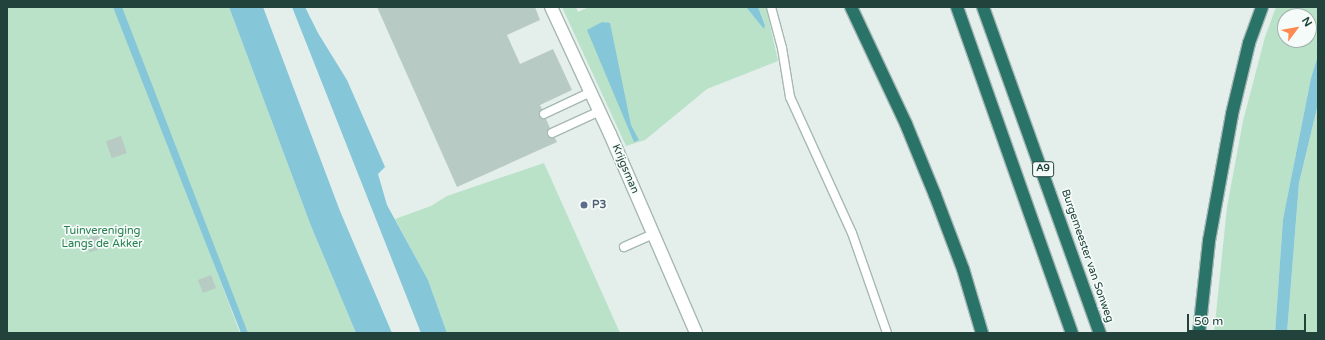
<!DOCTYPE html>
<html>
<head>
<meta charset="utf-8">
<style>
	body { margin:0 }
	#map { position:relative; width:1325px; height:340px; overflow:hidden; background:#e4efeb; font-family:"Varela Round",sans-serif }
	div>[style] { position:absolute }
	.green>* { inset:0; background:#bae2c8 }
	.water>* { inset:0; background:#86c6d9 }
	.building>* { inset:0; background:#b8cac4; transform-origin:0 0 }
	.roads { filter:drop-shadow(1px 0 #a6b8b3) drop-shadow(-1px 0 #a6b8b3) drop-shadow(0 1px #a6b8b3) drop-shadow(0 -1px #a6b8b3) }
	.service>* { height:8px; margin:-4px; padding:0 4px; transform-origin:4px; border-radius:4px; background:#fff }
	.minor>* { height:12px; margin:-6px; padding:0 6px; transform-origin:6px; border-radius:6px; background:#fff }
	.motorway>* { height:12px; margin:-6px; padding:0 6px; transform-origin:6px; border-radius:6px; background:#297369 }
	.dots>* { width:11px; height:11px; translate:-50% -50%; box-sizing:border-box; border:2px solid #f5fbf8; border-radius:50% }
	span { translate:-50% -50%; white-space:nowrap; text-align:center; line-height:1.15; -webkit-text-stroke:3.5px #f5fbf8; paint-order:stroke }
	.shield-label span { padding:1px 3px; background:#f5fbf8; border:1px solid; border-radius:3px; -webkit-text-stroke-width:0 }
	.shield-label { font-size:10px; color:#21433c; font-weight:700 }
	.street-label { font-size:11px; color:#21433c }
	.service-label { font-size:11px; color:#4e5e75; font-weight:700 }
	.left { translate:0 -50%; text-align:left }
	.park-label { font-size:11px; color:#267f4f }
	.frame { position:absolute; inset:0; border:8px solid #21433c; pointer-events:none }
	.north { position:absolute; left:1277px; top:8px; width:40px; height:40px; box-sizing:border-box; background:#f5fbf8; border:1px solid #a0b1ad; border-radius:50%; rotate:58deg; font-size:11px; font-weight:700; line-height:16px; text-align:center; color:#21433c }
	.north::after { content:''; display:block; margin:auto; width:14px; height:18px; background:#ff8a51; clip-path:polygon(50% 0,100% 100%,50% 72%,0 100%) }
	.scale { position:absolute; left:1187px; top:314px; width:119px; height:18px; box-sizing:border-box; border:2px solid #21433c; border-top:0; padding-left:5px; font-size:12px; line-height:14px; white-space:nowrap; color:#21433c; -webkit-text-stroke:3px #f5fbf8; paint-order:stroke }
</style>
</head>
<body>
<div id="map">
	<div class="green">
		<i style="clip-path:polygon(7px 7px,117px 7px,240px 333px,7px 333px)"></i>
		<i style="clip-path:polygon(118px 7px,229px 7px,311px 226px,356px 333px,245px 333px)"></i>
		<i style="clip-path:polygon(562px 7px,576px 7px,578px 12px,589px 7px,746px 7px,764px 28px,765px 24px,758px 7px,766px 7px,778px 61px,707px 89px,645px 140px,626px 146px)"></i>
		<i style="clip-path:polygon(evenodd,1276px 7px,1318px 7px,1318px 55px,1311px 78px,1283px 219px,1275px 333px,1214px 333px,1227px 207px,1243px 121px,1265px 37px,1276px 7px,1285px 16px,1309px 16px,1309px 40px,1285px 40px,1285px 16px)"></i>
		<i style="clip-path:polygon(1318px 104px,1318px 333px,1287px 333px,1299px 183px)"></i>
		<i style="clip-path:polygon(544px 163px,620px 333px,447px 333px,428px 280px,395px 219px,431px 206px,447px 196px)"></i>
	</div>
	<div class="water">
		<i style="clip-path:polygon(113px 7px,122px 7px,248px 333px,241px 333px)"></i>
		<i style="clip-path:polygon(229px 7px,263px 7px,340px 211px,392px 333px,356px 333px,311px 226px)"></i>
		<i style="clip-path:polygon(292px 7px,305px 7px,318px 33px,347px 80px,385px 167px,378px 174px,387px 205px,428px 280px,447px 333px,421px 333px)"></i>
		<i style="clip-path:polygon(746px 7px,758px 7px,765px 25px,764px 29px)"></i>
		<i style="clip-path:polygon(602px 22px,610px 23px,631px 125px,639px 140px,634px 142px,587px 30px)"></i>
		<i style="clip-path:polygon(1318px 55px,1318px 104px,1299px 183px,1287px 333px,1275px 333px,1283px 219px,1311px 78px)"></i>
	</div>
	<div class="building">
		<i style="clip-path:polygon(377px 7px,535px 7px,540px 20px,507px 35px,520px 64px,553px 49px,572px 90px,540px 105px,542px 109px,539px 114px,541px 119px,546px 119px,550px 128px,547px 136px,555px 138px,557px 142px,457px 187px)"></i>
		<i style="left:121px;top:136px;width:18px;height:16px;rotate:71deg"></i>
		<i style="left:98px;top:235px;width:14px;height:13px;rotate:73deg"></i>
		<i style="left:211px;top:275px;width:14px;height:14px;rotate:69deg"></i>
	</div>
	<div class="roads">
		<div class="service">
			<i style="left:771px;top:7px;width:42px;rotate:75deg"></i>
			<i style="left:782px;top:48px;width:50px;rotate:80.7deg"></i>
			<i style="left:790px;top:97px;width:149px;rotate:65.5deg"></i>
			<i style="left:852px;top:233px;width:106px;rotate:70.7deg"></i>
			<i style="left:544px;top:114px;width:52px;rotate:-25.1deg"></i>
			<i style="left:552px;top:133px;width:53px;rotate:-24.6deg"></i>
			<i style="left:624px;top:247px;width:32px;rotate:-24deg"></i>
		</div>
		<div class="minor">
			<i style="left:551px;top:7px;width:140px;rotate:65.1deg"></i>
			<i style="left:610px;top:134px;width:217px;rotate:66.6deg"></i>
		</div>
		<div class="motorway">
			<i style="left:851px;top:7px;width:129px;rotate:64.8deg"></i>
			<i style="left:906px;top:124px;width:77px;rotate:67.8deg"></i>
			<i style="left:935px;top:195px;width:79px;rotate:69.3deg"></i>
			<i style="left:963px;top:269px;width:67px;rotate:73.5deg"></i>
			<i style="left:957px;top:7px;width:346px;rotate:70.6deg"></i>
			<i style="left:983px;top:7px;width:346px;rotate:70.3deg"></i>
			<i style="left:1199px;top:333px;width:93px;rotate:-83.8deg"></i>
			<i style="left:1209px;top:241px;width:129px;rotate:-79.7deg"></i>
			<i style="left:1232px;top:114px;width:73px;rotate:-76.5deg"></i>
			<i style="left:1249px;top:43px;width:38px;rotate:-70deg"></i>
		</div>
	</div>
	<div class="dots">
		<i style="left:584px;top:205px;background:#5c6f8a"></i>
	</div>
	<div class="shield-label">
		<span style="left:1043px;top:169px">A9</span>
	</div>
	<div class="street-label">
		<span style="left:625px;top:169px;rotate:67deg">Krijgsman</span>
		<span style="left:1087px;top:256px;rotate:71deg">Burgemeester van Sonweg</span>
	</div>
	<div class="service-label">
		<span class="left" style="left:592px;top:205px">P3</span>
	</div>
	<div class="park-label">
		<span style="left:102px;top:238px">Tuinvereniging<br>Langs de Akker</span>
	</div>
	<div class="frame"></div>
	<div class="north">N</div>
	<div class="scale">50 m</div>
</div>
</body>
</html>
